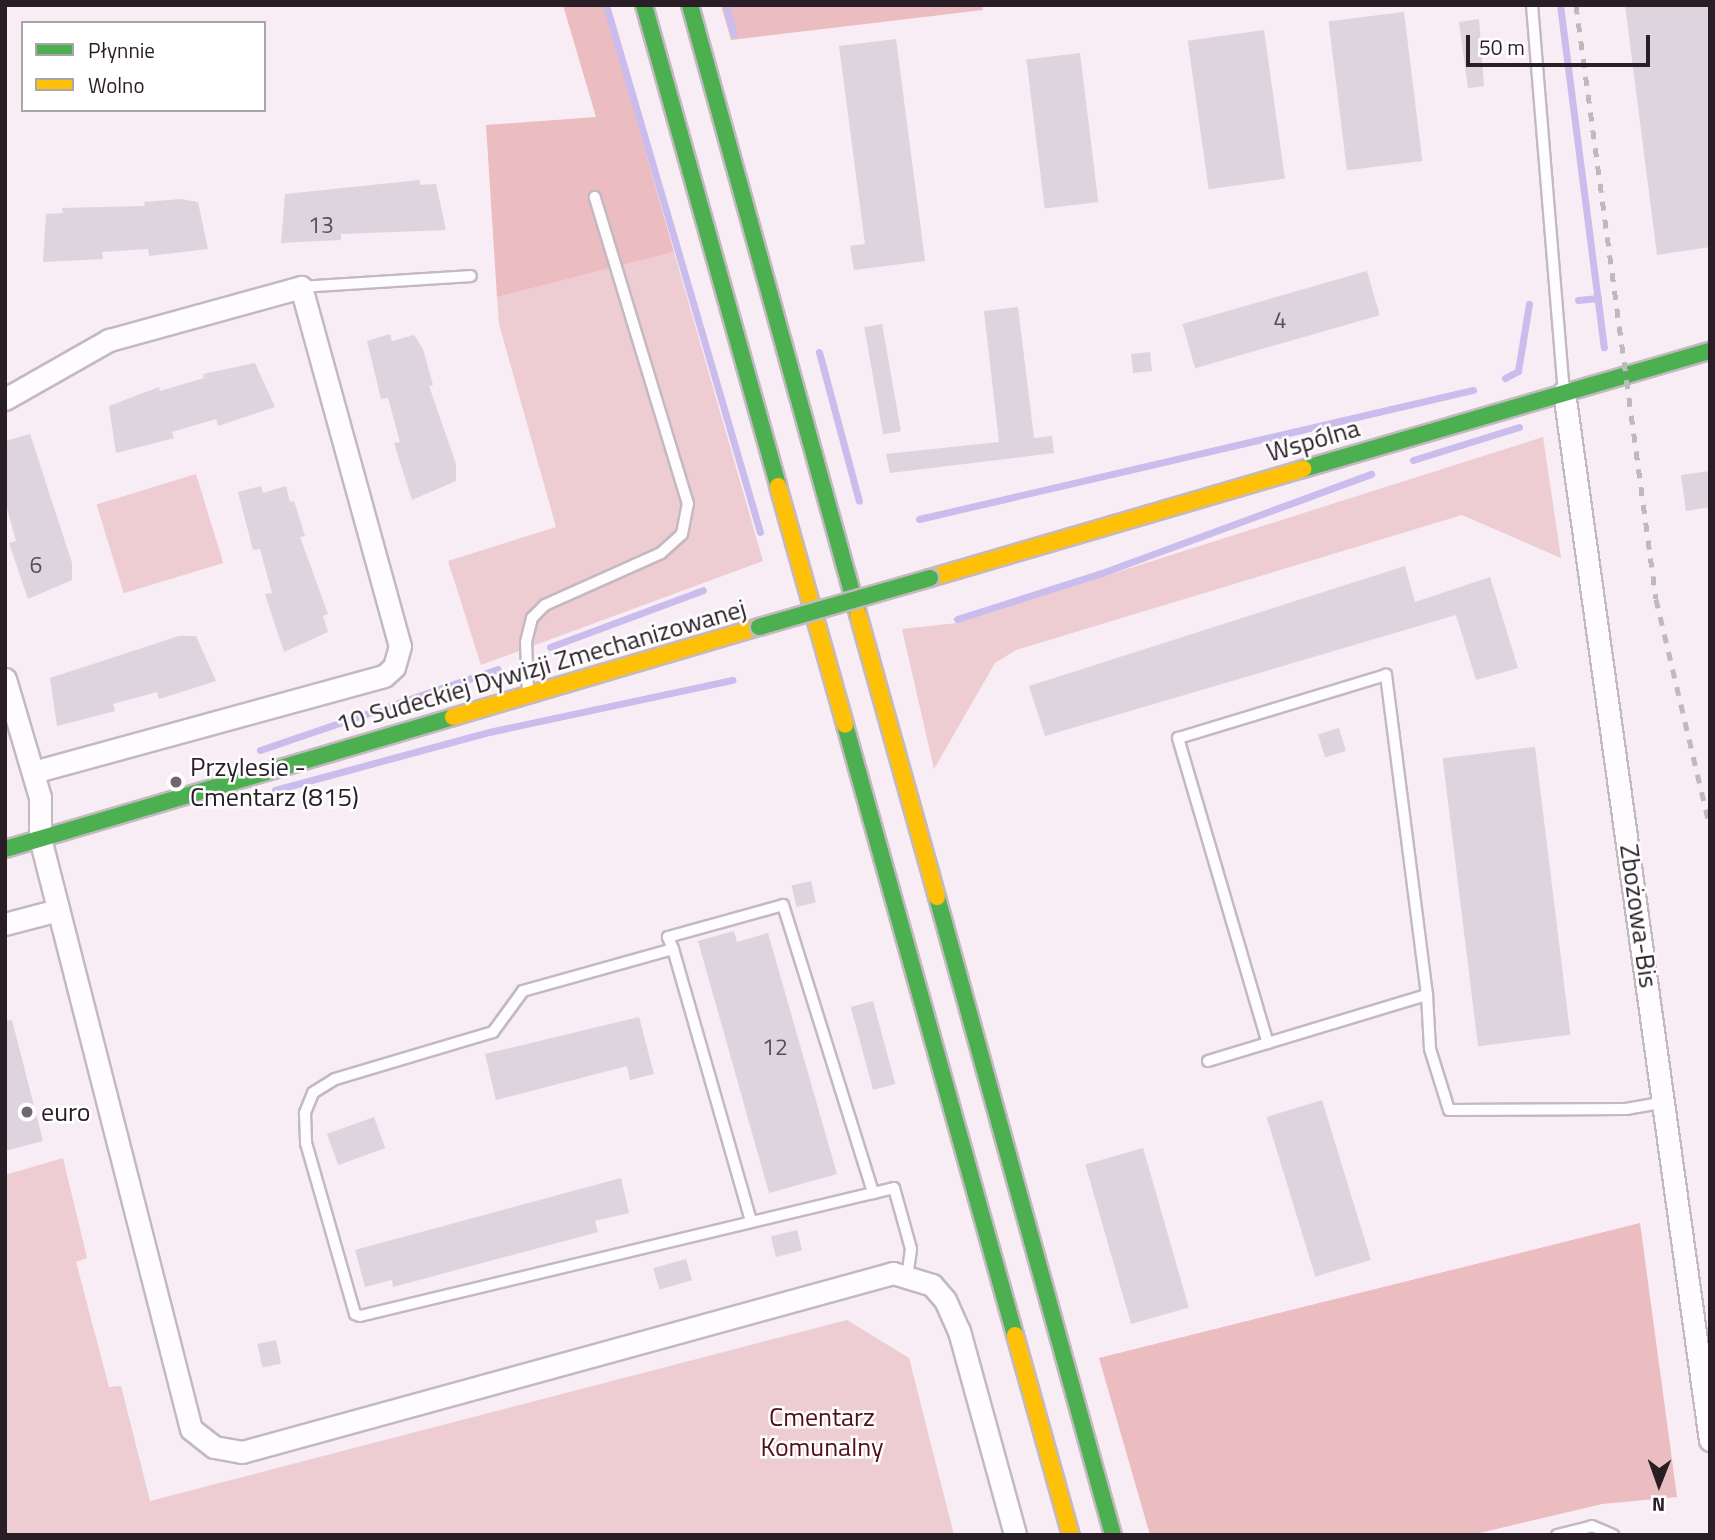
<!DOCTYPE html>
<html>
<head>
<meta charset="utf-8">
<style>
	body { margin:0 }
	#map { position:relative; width:1715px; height:1540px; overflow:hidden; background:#f8ecf5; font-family:"Titillium Web",sans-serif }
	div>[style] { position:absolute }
	.green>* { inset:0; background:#edcdd1; transform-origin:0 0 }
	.forest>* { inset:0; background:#ebbcc0 }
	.stream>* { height:7px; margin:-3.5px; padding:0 3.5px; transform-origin:3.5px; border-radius:3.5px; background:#cabcec }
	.building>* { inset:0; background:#ddd4dd; transform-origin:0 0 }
	.roads { filter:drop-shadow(2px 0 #c4b9c1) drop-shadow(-2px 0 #c4b9c1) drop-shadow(0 2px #c4b9c1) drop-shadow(0 -2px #c4b9c1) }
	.lane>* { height:10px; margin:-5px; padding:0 5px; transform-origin:5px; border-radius:5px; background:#fefcfe }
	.street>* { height:21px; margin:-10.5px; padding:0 10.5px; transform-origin:10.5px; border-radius:10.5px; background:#fefcfe }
	.fast>* { height:16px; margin:-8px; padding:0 8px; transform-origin:8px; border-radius:8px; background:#4caf50 }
	.slow>* { height:16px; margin:-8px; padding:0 8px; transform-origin:8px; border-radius:8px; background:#ffc107 }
	.rail>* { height:5px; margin-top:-2.5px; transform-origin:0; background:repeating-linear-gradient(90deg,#bcbabc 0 9px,transparent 0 18px) }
	.bridges { filter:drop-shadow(2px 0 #c4b9c1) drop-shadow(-2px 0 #c4b9c1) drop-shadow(0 2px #c4b9c1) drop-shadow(0 -2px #c4b9c1) }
	.fast-bridge>* { height:16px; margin:-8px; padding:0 8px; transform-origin:8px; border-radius:8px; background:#4caf50 }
	.dots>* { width:19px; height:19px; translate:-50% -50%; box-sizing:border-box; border:4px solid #fff; border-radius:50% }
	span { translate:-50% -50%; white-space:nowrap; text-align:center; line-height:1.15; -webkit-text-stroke:5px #fff; paint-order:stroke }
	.number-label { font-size:23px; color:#594e56 }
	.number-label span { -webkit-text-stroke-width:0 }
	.street-label { font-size:26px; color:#291e25 }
	.poi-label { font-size:26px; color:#291e25 }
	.left { translate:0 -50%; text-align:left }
	.park-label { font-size:26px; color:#520f18 }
	.frame { position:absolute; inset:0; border:7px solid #291e25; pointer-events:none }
	.legend { position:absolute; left:21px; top:21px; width:245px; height:91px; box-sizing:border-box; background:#fff; border:2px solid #a9a5a8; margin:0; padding:9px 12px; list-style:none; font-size:21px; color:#291e25 }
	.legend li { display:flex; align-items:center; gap:14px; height:35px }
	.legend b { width:35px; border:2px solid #a9a5a8 }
	.north { position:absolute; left:1624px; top:1449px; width:70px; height:70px; -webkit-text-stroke:5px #fff; paint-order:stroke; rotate:181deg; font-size:19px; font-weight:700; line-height:28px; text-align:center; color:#291e25 }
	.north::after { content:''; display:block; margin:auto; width:24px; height:32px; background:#291e25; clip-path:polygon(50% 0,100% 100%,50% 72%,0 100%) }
	.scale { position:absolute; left:1466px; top:35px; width:184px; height:32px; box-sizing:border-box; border:4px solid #291e25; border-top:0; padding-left:9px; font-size:21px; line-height:24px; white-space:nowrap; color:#291e25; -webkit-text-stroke:5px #fff; paint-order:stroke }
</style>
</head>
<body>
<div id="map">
	<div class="green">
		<i style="clip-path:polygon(674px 252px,763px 561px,481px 665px,448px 561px,556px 527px,499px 324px,497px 297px)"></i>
		<i style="clip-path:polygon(1543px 437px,1561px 558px,1462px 515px,1016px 650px,995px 663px,934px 769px,902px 629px,957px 623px)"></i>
		<i style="left:196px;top:474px;width:93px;height:104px;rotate:73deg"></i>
		<i style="clip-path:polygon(63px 1158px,87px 1258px,76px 1262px,109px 1387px,121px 1386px,150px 1501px,847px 1320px,909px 1358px,954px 1535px,5px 1535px,5px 1175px)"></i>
	</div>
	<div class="forest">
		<i style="clip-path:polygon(563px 5px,604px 5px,674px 252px,497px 297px,486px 125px,596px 117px)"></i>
		<i style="clip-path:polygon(721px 5px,982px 5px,983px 10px,731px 40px)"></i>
		<i style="clip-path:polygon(1640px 1223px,1677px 1497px,1602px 1504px,1471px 1535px,1150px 1535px,1099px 1358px)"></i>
	</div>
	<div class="stream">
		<i style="left:606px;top:5px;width:549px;rotate:73.71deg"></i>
		<i style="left:726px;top:5px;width:30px;rotate:75deg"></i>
		<i style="left:1560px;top:5px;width:345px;rotate:82.7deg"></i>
		<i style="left:1578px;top:300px;width:20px;rotate:-6deg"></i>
		<i style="left:819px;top:352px;width:154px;rotate:75deg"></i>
		<i style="left:1505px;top:378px;width:15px;rotate:-28deg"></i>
		<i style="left:1518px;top:371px;width:68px;rotate:-80.7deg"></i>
		<i style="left:1413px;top:460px;width:111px;rotate:-17.3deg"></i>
		<i style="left:919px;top:519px;width:569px;rotate:-13.11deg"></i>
		<i style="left:957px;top:619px;width:149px;rotate:-17.6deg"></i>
		<i style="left:1099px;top:574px;width:290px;rotate:-20.2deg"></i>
		<i style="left:550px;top:647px;width:163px;rotate:-20.4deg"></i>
		<i style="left:260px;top:750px;width:251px;rotate:-18.8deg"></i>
		<i style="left:275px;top:790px;width:222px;rotate:-15.2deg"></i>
		<i style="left:489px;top:732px;width:249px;rotate:-12.1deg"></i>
	</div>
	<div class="building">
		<i style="clip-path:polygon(1625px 5px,1710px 5px,1710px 247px,1657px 255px)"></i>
		<i style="left:1404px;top:12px;width:150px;height:76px;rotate:83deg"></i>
		<i style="clip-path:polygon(1479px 19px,1484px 86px,1468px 88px,1459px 22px)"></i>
		<i style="left:1264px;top:30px;width:150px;height:77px;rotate:82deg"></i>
		<i style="clip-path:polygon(896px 39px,925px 261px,854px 270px,850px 246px,865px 244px,839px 46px)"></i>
		<i style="left:1080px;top:53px;width:150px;height:54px;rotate:83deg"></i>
		<i style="clip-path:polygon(420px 180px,420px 185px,436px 184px,446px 230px,341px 234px,341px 240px,281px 243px,285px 194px)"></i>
		<i style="clip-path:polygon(181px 199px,198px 202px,208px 249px,149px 256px,148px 249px,102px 252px,103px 259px,43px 262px,46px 214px,63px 213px,62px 208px,145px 206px,144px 202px)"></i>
		<i style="left:1367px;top:271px;width:46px;height:192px;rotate:74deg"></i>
		<i style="clip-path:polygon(1018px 307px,1034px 438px,1052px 436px,1054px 453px,890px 473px,886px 454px,999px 442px,984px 311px)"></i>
		<i style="left:882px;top:324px;width:109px;height:18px;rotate:80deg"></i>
		<i style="clip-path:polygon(390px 334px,392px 341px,414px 335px,423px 349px,433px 385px,429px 386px,456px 464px,456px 481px,412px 500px,394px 443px,400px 442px,388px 398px,381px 399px,367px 341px)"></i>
		<i style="left:1150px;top:352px;width:19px;height:19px;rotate:84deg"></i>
		<i style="clip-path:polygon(255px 363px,275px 407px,218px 426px,216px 419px,172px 432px,174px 438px,116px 453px,109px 406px,159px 387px,160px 391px,204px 378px,203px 374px)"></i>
		<i style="clip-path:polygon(30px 434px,72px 563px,72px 580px,28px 599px,9px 543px,16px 541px,5px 501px,5px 441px)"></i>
		<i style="clip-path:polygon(1710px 471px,1710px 507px,1686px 511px,1681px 475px)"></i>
		<i style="clip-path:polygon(261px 486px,263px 493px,286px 486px,290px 502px,294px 501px,305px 536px,300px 537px,328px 614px,323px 616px,328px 632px,284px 652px,265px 594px,272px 593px,260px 549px,253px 550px,238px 492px)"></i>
		<i style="clip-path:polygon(1405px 566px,1415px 602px,1490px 577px,1518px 668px,1476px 680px,1456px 615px,1045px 736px,1029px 686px)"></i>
		<i style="clip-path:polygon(179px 636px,196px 636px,216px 681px,159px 699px,157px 692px,113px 704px,115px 711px,57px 726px,50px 678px)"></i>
		<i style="left:1339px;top:728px;width:24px;height:22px;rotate:73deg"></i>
		<i style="left:1535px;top:747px;width:290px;height:93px;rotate:83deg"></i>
		<i style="left:811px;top:881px;width:22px;height:20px;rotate:77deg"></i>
		<i style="clip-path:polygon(734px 931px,737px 942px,768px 933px,837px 1174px,769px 1193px,698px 941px)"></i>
		<i style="left:873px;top:1001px;width:86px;height:23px;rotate:75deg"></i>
		<i style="clip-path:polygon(639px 1017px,654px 1074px,630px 1080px,627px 1066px,496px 1100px,485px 1054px)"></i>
		<i style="clip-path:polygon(12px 1020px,43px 1141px,5px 1151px,5px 1021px)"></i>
		<i style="left:1322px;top:1100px;width:167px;height:58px;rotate:73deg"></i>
		<i style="left:374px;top:1117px;width:33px;height:50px;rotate:70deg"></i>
		<i style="left:1143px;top:1148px;width:166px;height:60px;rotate:74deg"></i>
		<i style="clip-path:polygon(621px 1178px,629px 1213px,595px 1221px,598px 1232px,393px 1287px,392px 1280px,365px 1287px,355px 1250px)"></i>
		<i style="left:797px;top:1230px;width:21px;height:27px;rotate:76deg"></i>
		<i style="left:686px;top:1259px;width:22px;height:34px;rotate:74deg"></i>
		<i style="left:276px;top:1340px;width:24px;height:19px;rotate:78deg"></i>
	</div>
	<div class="roads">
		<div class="lane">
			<i style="left:1532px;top:5px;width:388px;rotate:85.3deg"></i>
			<i style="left:301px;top:287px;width:170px;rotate:-3.7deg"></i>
			<i style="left:528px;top:693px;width:51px;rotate:-92.2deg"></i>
			<i style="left:526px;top:642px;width:25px;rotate:-76deg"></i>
			<i style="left:532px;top:618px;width:18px;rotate:-45deg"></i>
			<i style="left:545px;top:605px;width:127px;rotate:-24.1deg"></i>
			<i style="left:661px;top:553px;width:28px;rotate:-42deg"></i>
			<i style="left:682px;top:534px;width:31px;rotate:-79deg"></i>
			<i style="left:688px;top:504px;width:321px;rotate:-106.9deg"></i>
			<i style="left:673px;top:949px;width:13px;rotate:-113deg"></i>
			<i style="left:668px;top:937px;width:119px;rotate:-15.5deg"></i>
			<i style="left:783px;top:905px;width:302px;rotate:72.6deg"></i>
			<i style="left:1427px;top:995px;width:54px;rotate:86.8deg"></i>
			<i style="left:1430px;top:1049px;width:64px;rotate:72.7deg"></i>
			<i style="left:1449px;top:1110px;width:177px;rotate:-0.3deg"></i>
			<i style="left:1626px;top:1109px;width:39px;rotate:-10deg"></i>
			<i style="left:1208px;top:1061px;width:229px;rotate:-16.8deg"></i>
			<i style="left:1427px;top:995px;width:323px;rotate:-97.3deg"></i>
			<i style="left:1386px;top:675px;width:217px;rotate:163.1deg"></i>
			<i style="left:1178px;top:738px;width:318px;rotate:73.6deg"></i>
			<i style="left:751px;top:1221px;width:283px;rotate:-106deg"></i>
			<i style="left:673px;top:949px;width:156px;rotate:164.4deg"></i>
			<i style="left:523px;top:991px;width:51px;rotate:126.2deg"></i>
			<i style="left:493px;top:1032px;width:165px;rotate:163.4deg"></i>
			<i style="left:335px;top:1079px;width:26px;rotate:148deg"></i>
			<i style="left:313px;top:1093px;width:22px;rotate:112deg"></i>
			<i style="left:305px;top:1113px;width:30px;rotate:88deg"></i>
			<i style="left:306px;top:1143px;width:178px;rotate:74deg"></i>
			<i style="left:355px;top:1314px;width:5px;rotate:22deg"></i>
			<i style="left:360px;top:1316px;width:549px;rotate:-13.48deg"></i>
			<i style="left:894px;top:1188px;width:63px;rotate:74.4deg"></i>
			<i style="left:911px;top:1249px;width:28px;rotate:98deg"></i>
			<i style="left:1557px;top:1535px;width:36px;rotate:-14deg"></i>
			<i style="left:1592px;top:1526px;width:23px;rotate:23deg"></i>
		</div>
		<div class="street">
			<i style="left:1564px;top:392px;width:1058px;rotate:82.07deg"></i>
			<i style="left:5px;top:399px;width:120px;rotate:-29.6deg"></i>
			<i style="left:109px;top:340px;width:199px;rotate:-15.4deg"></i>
			<i style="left:301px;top:287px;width:372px;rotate:74.6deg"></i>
			<i style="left:400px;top:646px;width:22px;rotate:106deg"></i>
			<i style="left:394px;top:667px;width:13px;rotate:138deg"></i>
			<i style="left:384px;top:676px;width:364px;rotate:164.7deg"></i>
			<i style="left:5px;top:679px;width:123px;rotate:73.5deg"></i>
			<i style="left:40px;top:797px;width:41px;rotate:90deg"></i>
			<i style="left:40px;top:838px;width:610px;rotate:75.67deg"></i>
			<i style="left:191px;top:1429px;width:29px;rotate:38deg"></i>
			<i style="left:214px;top:1447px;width:28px;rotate:10deg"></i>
			<i style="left:242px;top:1452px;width:675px;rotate:-15.37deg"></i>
			<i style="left:893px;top:1273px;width:41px;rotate:17.1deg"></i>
			<i style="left:932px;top:1285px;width:20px;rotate:49deg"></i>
			<i style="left:945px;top:1300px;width:34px;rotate:66deg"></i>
			<i style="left:959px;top:1331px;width:212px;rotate:74.6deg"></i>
			<i style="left:5px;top:924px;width:55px;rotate:-14.8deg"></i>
		</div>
		<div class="fast">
			<i style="left:644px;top:5px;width:499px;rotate:74.4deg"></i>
			<i style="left:690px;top:5px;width:632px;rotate:74.58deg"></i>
			<i style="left:1303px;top:469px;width:424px;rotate:-16.2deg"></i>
			<i style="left:845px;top:725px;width:633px;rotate:74.43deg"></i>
			<i style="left:5px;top:849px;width:467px;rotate:-16.4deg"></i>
			<i style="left:937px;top:897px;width:662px;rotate:74.58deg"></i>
		</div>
		<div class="slow">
			<i style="left:778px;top:486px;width:248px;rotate:74.3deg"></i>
			<i style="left:930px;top:578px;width:389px;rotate:-16.3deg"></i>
			<i style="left:858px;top:614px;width:294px;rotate:74.4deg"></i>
			<i style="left:453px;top:717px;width:319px;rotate:-16.4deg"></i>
			<i style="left:1015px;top:1335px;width:208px;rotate:74.4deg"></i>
		</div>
	</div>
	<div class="rail">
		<i style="left:1576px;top:5px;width:599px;rotate:82.33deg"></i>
		<i style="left:1656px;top:599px;width:234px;rotate:76.7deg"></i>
	</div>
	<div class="bridges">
		<div class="fast-bridge">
			<i style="left:759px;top:627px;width:178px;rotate:-16deg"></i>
		</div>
	</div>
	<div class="dots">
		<i style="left:176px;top:782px;background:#71666e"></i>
		<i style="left:27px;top:1112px;background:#71666e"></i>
	</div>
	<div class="number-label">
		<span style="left:321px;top:225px">13</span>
		<span style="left:1280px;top:320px">4</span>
		<span style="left:36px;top:565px">6</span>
		<span style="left:775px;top:1047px">12</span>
	</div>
	<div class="street-label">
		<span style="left:1313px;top:440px;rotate:-16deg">Wspólna</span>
		<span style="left:541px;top:666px;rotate:-16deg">10 Sudeckiej Dywizji Zmechanizowanej</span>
		<span style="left:1639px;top:916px;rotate:82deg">Zbożowa-Bis</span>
	</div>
	<div class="poi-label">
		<span class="left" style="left:190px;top:782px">Przylesie -<br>Cmentarz (815)</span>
		<span class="left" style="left:41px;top:1112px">euro</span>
	</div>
	<div class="park-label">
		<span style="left:822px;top:1432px">Cmentarz<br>Komunalny</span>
	</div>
	<div class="frame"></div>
	<ul class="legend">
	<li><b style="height:9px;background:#4caf50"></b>Płynnie</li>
	<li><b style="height:9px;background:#ffc107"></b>Wolno</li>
	</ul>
	<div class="north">N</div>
	<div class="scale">50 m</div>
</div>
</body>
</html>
